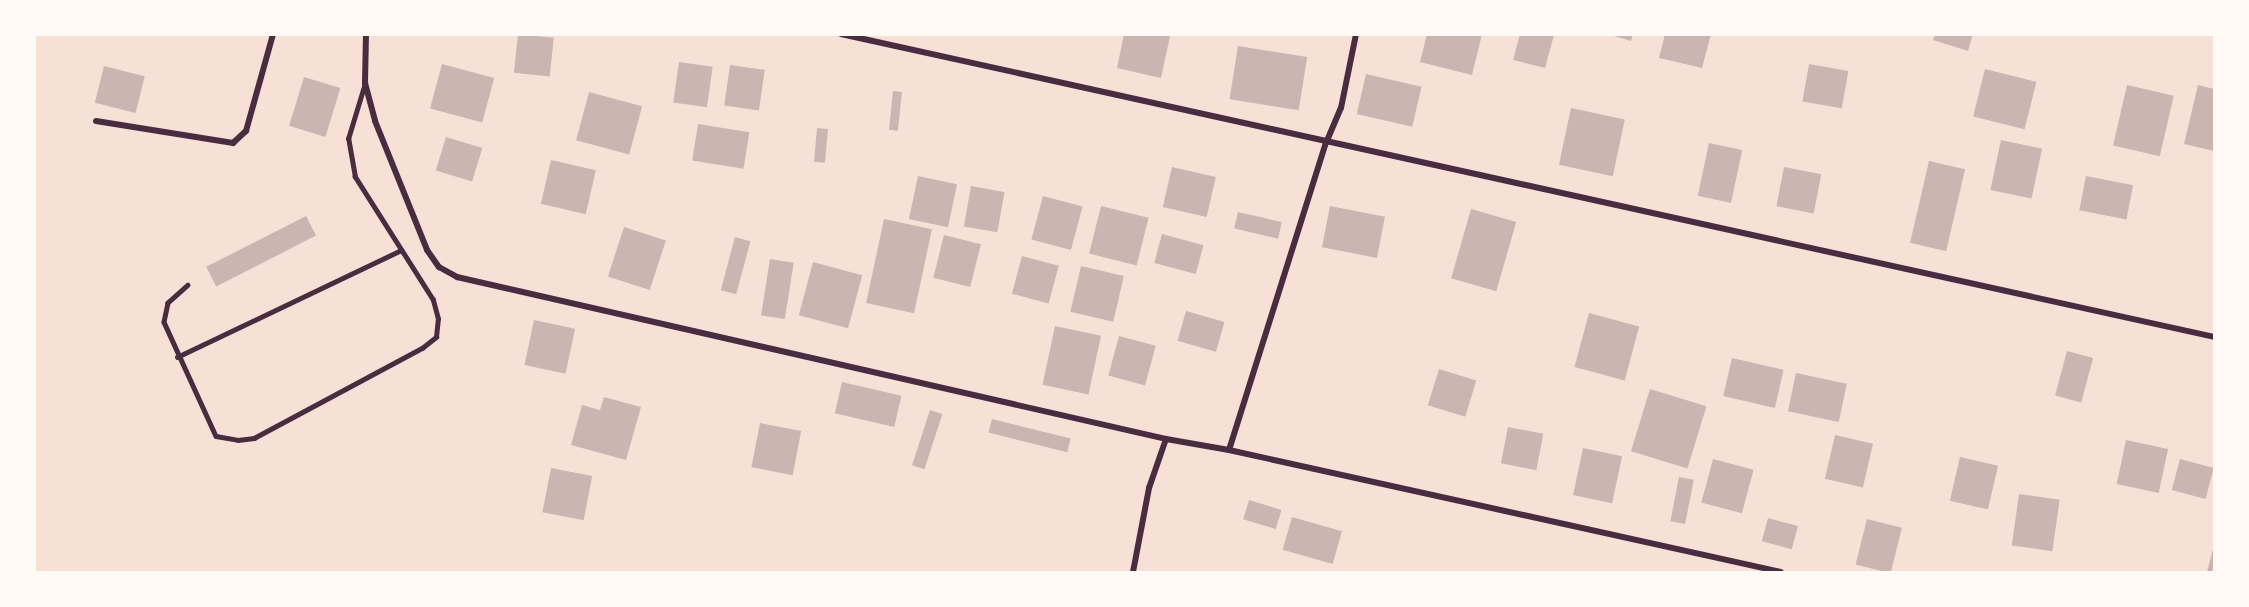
<!DOCTYPE html>
<html>
<head>
<meta charset="utf-8">
<style>
	body { margin:0 }
	#map { position:relative; width:2249px; height:607px; overflow:hidden; background:#f7e1d7; font-family:"PT Sans",sans-serif }
	div>[style] { position:absolute }
	.building>* { inset:0; background:#ccb4b1; transform-origin:0 0 }
	.service>* { height:4.5px; margin:-2.25px; padding:0 2.25px; transform-origin:2.25px; border-radius:2.25px; background:#4a2c40 }
	.minor>* { height:6px; margin:-3px; padding:0 3px; transform-origin:3px; border-radius:3px; background:#4a2c40 }
	span { translate:-50% -50%; white-space:nowrap; text-align:center; line-height:1.15; -webkit-text-stroke:4.5px #fffaf5; paint-order:stroke }
	.frame { position:absolute; inset:0; border:36px solid #fffaf5; pointer-events:none }
</style>
</head>
<body>
<div id="map">
	<div class="building">
		<i style="left:518px;top:34px;width:36px;height:39px;rotate:6deg"></i>
		<i style="clip-path:polygon(1124px 34px,1170px 36px,1161px 78px,1117px 68px)"></i>
		<i style="clip-path:polygon(1427px 34px,1482px 34px,1472px 75px,1420px 62px)"></i>
		<i style="clip-path:polygon(1520px 34px,1554px 35px,1545px 68px,1513px 60px)"></i>
		<i style="clip-path:polygon(1607px 34px,1633px 34px,1631px 41px)"></i>
		<i style="clip-path:polygon(1665px 34px,1711px 34px,1702px 68px,1659px 58px)"></i>
		<i style="clip-path:polygon(1935px 34px,1973px 34px,1968px 51px,1933px 40px)"></i>
		<i style="left:1238px;top:46px;width:70px;height:54px;rotate:9deg"></i>
		<i style="left:679px;top:62px;width:34px;height:41px;rotate:8deg"></i>
		<i style="left:442px;top:64px;width:54px;height:46px;rotate:15deg"></i>
		<i style="left:1809px;top:64px;width:40px;height:38px;rotate:10deg"></i>
		<i style="left:730px;top:65px;width:35px;height:41px;rotate:8deg"></i>
		<i style="left:104px;top:66px;width:42px;height:38px;rotate:14deg"></i>
		<i style="left:1985px;top:69px;width:53px;height:49px;rotate:14deg"></i>
		<i style="left:1366px;top:74px;width:57px;height:41px;rotate:13deg"></i>
		<i style="left:304px;top:77px;width:38px;height:51px;rotate:17deg"></i>
		<i style="left:2127px;top:85px;width:48px;height:62px;rotate:13deg"></i>
		<i style="clip-path:polygon(2198px 85px,2214px 89px,2214px 151px,2184px 144px)"></i>
		<i style="left:893px;top:91px;width:9px;height:39px;rotate:6deg"></i>
		<i style="left:589px;top:92px;width:55px;height:50px;rotate:15deg"></i>
		<i style="left:1571px;top:108px;width:55px;height:58px;rotate:12deg"></i>
		<i style="left:698px;top:124px;width:52px;height:37px;rotate:9deg"></i>
		<i style="left:817px;top:128px;width:11px;height:34px;rotate:5deg"></i>
		<i style="left:446px;top:137px;width:38px;height:35px;rotate:17deg"></i>
		<i style="left:2001px;top:140px;width:42px;height:51px;rotate:12deg"></i>
		<i style="left:1709px;top:143px;width:34px;height:54px;rotate:12deg"></i>
		<i style="left:551px;top:160px;width:46px;height:45px;rotate:13deg"></i>
		<i style="left:1929px;top:161px;width:37px;height:84px;rotate:13deg"></i>
		<i style="left:1172px;top:167px;width:45px;height:41px;rotate:13deg"></i>
		<i style="left:1784px;top:167px;width:38px;height:40px;rotate:11deg"></i>
		<i style="left:918px;top:176px;width:40px;height:44px;rotate:12deg"></i>
		<i style="left:2086px;top:176px;width:48px;height:35px;rotate:11deg"></i>
		<i style="left:971px;top:186px;width:34px;height:41px;rotate:10deg"></i>
		<i style="left:1043px;top:196px;width:41px;height:45px;rotate:15deg"></i>
		<i style="left:1101px;top:206px;width:49px;height:49px;rotate:14deg"></i>
		<i style="left:1330px;top:206px;width:56px;height:42px;rotate:11deg"></i>
		<i style="left:1471px;top:209px;width:47px;height:72px;rotate:16deg"></i>
		<i style="left:1238px;top:212px;width:45px;height:17px;rotate:13deg"></i>
		<i style="left:306px;top:216px;width:22px;height:112px;rotate:63deg"></i>
		<i style="left:884px;top:219px;width:49px;height:86px;rotate:12deg"></i>
		<i style="left:624px;top:227px;width:44px;height:52px;rotate:18deg"></i>
		<i style="left:1162px;top:234px;width:43px;height:30px;rotate:15deg"></i>
		<i style="left:944px;top:235px;width:38px;height:44px;rotate:14deg"></i>
		<i style="left:735px;top:237px;width:16px;height:55px;rotate:15deg"></i>
		<i style="left:1022px;top:256px;width:38px;height:39px;rotate:15deg"></i>
		<i style="left:770px;top:259px;width:24px;height:57px;rotate:9deg"></i>
		<i style="left:813px;top:262px;width:51px;height:55px;rotate:15deg"></i>
		<i style="left:1081px;top:266px;width:44px;height:47px;rotate:13deg"></i>
		<i style="left:1186px;top:311px;width:40px;height:31px;rotate:16deg"></i>
		<i style="left:1589px;top:313px;width:52px;height:56px;rotate:15deg"></i>
		<i style="left:534px;top:320px;width:42px;height:46px;rotate:12deg"></i>
		<i style="left:1055px;top:326px;width:47px;height:60px;rotate:12deg"></i>
		<i style="left:1119px;top:336px;width:38px;height:41px;rotate:15deg"></i>
		<i style="left:2067px;top:351px;width:27px;height:46px;rotate:15deg"></i>
		<i style="left:1732px;top:358px;width:53px;height:39px;rotate:13deg"></i>
		<i style="left:1439px;top:369px;width:39px;height:38px;rotate:17deg"></i>
		<i style="left:1796px;top:373px;width:52px;height:39px;rotate:12deg"></i>
		<i style="left:842px;top:382px;width:61px;height:32px;rotate:13deg"></i>
		<i style="left:1650px;top:389px;width:59px;height:65px;rotate:17deg"></i>
		<i style="clip-path:polygon(604px 397px,641px 407px,626px 460px,571px 445px,582px 405px,600px 410px)"></i>
		<i style="left:930px;top:410px;width:13px;height:58px;rotate:18deg"></i>
		<i style="left:992px;top:419px;width:81px;height:14px;rotate:14deg"></i>
		<i style="left:760px;top:423px;width:42px;height:45px;rotate:11deg"></i>
		<i style="left:1508px;top:427px;width:36px;height:37px;rotate:11deg"></i>
		<i style="left:1835px;top:435px;width:39px;height:45px;rotate:13deg"></i>
		<i style="left:2126px;top:440px;width:43px;height:45px;rotate:12deg"></i>
		<i style="left:1583px;top:448px;width:40px;height:48px;rotate:12deg"></i>
		<i style="left:1960px;top:457px;width:39px;height:45px;rotate:13deg"></i>
		<i style="left:1713px;top:459px;width:42px;height:45px;rotate:15deg"></i>
		<i style="left:2180px;top:459px;width:35px;height:32px;rotate:15deg"></i>
		<i style="left:551px;top:468px;width:42px;height:45px;rotate:11deg"></i>
		<i style="left:1679px;top:477px;width:15px;height:45px;rotate:11deg"></i>
		<i style="left:2019px;top:494px;width:41px;height:52px;rotate:8deg"></i>
		<i style="left:1249px;top:500px;width:34px;height:20px;rotate:17deg"></i>
		<i style="left:1292px;top:517px;width:52px;height:34px;rotate:16deg"></i>
		<i style="left:1768px;top:518px;width:31px;height:24px;rotate:15deg"></i>
		<i style="left:1867px;top:519px;width:36px;height:47px;rotate:14deg"></i>
		<i style="clip-path:polygon(2214px 545px,2214px 572px,2207px 572px)"></i>
	</div>
	<div class="service">
		<i style="left:188px;top:285px;width:27px;rotate:138deg"></i>
		<i style="left:168px;top:303px;width:19px;rotate:102deg"></i>
		<i style="left:164px;top:322px;width:125px;rotate:65.5deg"></i>
		<i style="left:216px;top:436px;width:22px;rotate:10deg"></i>
		<i style="left:238px;top:440px;width:16px;rotate:-7deg"></i>
		<i style="left:254px;top:438px;width:191px;rotate:-28.2deg"></i>
		<i style="left:422px;top:348px;width:18px;rotate:-38deg"></i>
		<i style="left:436px;top:337px;width:18px;rotate:-84deg"></i>
		<i style="left:438px;top:319px;width:20px;rotate:-105deg"></i>
		<i style="left:433px;top:300px;width:146px;rotate:-122.4deg"></i>
		<i style="left:355px;top:177px;width:39px;rotate:-100deg"></i>
		<i style="left:348px;top:139px;width:59px;rotate:-73.1deg"></i>
		<i style="left:177px;top:357px;width:248px;rotate:-25.5deg"></i>
	</div>
	<div class="minor">
		<i style="left:366px;top:34px;width:49px;rotate:91.2deg"></i>
		<i style="left:365px;top:83px;width:39px;rotate:75deg"></i>
		<i style="left:375px;top:121px;width:139px;rotate:68deg"></i>
		<i style="left:427px;top:250px;width:21px;rotate:55deg"></i>
		<i style="left:439px;top:267px;width:21px;rotate:29deg"></i>
		<i style="left:457px;top:277px;width:727px;rotate:12.87deg"></i>
		<i style="left:1166px;top:439px;width:64px;rotate:9.9deg"></i>
		<i style="left:1229px;top:450px;width:565px;rotate:12.46deg"></i>
		<i style="left:841px;top:34px;width:1406px;rotate:12.44deg"></i>
		<i style="left:96px;top:121px;width:139px;rotate:9.1deg"></i>
		<i style="left:233px;top:143px;width:18px;rotate:-43deg"></i>
		<i style="left:246px;top:131px;width:101px;rotate:-74.4deg"></i>
		<i style="left:1229px;top:450px;width:322px;rotate:-72.5deg"></i>
		<i style="left:1326px;top:143px;width:38px;rotate:-67deg"></i>
		<i style="left:1341px;top:108px;width:76px;rotate:-78.5deg"></i>
		<i style="left:1133px;top:572px;width:86px;rotate:-79.2deg"></i>
		<i style="left:1149px;top:488px;width:52px;rotate:-70.9deg"></i>
	</div>
	<div class="frame"></div>
</div>
</body>
</html>
